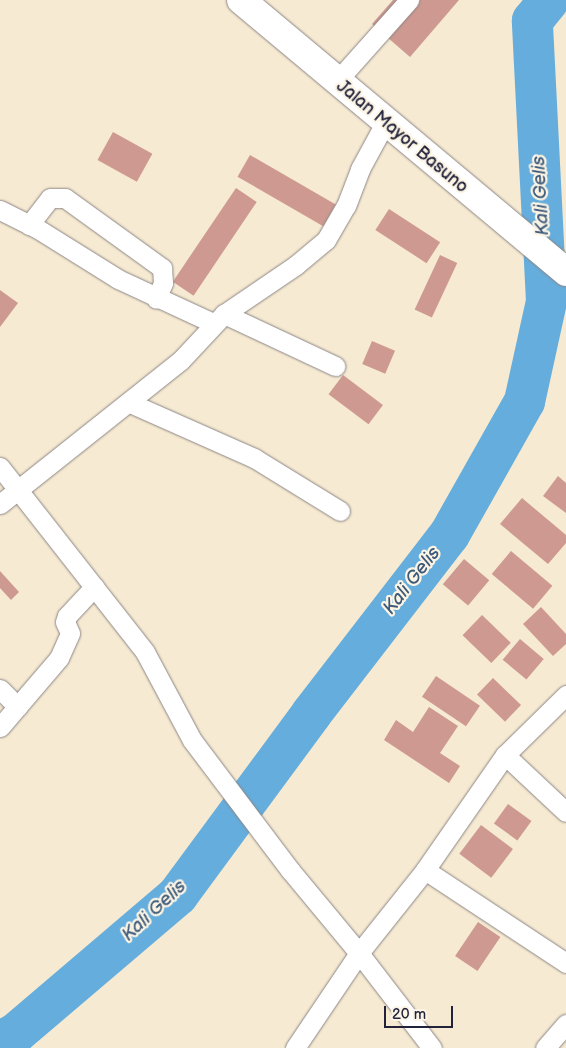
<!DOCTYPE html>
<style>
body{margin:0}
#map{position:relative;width:566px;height:1048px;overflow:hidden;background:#f6ead2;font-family:"Balsamiq Sans",sans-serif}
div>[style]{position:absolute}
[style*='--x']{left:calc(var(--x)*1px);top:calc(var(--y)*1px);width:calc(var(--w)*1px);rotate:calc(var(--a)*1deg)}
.river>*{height:41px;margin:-20.5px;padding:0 20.5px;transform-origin:20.5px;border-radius:20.5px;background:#65addc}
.building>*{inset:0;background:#ce9991;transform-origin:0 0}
.roads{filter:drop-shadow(0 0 1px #8c8686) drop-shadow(0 0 1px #8c8686)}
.street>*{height:19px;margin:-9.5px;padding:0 9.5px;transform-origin:9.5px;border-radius:9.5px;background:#fff}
.secondary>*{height:28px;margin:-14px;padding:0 14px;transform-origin:14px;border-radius:14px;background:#fff}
span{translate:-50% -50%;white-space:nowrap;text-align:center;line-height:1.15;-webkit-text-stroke:4.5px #fcf5e5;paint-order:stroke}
.street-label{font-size:18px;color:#22223b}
.water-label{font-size:19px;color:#3d5a7b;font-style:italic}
.scale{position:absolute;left:384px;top:1006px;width:69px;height:22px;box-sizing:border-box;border:2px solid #22223b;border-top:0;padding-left:6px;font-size:15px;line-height:18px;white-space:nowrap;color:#22223b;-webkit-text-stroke:4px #fcf5e5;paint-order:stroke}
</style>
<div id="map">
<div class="river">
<i style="--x:0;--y:1041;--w:17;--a:-28"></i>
<i style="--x:15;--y:1033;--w:213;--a:-40.4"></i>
<i style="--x:177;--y:895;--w:226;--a:-53.6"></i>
<i style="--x:311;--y:713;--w:226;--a:-52.4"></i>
<i style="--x:449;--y:534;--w:153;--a:-60.6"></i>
<i style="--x:524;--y:401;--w:102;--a:-77.6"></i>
<i style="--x:546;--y:301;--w:281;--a:-92.9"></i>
<i style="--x:532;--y:20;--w:26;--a:-51"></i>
</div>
<div class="building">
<i style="clip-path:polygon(393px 0,459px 0,410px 57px,372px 24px)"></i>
<i style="left:113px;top:132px;width:45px;height:32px;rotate:29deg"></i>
<i style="left:250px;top:155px;width:99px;height:25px;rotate:30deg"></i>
<i style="left:236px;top:188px;width:25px;height:113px;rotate:34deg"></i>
<i style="left:389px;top:209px;width:61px;height:25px;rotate:33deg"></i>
<i style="left:440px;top:255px;width:19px;height:60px;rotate:25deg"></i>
<i style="clip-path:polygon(0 290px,18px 303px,0 327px)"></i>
<i style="left:372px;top:341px;width:25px;height:25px;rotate:23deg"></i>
<i style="left:343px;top:375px;width:50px;height:24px;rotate:37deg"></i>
<i style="clip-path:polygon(558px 476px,566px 483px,566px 513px,543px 496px)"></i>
<i style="clip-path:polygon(522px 498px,566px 535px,566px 543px,548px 564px,500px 524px)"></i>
<i style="left:511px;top:551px;width:54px;height:30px;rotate:40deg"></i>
<i style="left:464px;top:559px;width:33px;height:33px;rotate:40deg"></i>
<i style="clip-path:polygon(0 571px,19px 592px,11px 600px,0 588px)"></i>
<i style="clip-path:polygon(541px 607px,566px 634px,566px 644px,553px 656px,523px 624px)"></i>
<i style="left:482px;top:615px;width:40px;height:28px;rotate:44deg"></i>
<i style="left:520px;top:639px;width:31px;height:27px;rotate:40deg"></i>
<i style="left:436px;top:676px;width:53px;height:25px;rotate:34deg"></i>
<i style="left:493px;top:678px;width:39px;height:23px;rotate:44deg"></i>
<i style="clip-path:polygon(429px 707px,458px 726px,440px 753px,460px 766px,449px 783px,384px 740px,396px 720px,413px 732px)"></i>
<i style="left:508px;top:804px;width:29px;height:24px;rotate:36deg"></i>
<i style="left:481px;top:825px;width:40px;height:36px;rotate:37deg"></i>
<i style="left:478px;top:922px;width:27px;height:41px;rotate:34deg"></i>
</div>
<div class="roads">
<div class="street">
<i style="--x:336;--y:82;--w:110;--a:-48.3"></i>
<i style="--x:0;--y:210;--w:42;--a:26.6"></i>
<i style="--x:38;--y:229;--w:94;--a:32"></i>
<i style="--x:118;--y:279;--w:105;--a:24.9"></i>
<i style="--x:29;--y:225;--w:34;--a:-52"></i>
<i style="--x:50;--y:198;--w:15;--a:0"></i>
<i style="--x:65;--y:198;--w:120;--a:35.8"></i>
<i style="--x:162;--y:268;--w:15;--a:86"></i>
<i style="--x:163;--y:283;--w:17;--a:114"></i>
<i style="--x:224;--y:314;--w:123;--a:25.1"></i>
<i style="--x:130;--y:403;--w:136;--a:23.9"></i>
<i style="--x:254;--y:458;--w:101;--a:31.6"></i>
<i style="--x:0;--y:467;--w:235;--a:51.9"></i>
<i style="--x:145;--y:652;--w:100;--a:61.9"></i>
<i style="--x:192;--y:740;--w:163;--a:53"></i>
<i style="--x:290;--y:870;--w:108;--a:50.3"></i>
<i style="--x:359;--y:953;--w:106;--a:-51.5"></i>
<i style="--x:425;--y:870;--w:140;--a:-55.2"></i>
<i style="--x:505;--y:755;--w:86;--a:-44.5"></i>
<i style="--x:0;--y:504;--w:231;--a:-38.5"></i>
<i style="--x:181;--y:360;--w:63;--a:-46.9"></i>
<i style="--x:224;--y:314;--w:87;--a:-34.2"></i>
<i style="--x:296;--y:265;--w:39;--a:-40"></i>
<i style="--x:326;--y:240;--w:39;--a:-60"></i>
<i style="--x:346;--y:206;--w:40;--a:-69"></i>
<i style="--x:360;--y:169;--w:52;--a:-61.5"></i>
<i style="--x:0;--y:689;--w:25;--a:45"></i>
<i style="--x:0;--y:727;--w:91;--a:-49.5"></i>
<i style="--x:59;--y:658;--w:27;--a:-66"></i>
<i style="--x:70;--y:633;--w:12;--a:-114"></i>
<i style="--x:65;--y:622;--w:6;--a:-72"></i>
<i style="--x:67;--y:616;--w:40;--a:-47"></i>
<i style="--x:505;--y:755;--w:83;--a:43.1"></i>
<i style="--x:425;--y:870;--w:169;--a:33.4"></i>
<i style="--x:295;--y:1048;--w:115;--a:-56"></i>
<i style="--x:359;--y:953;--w:120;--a:52.5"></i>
<i style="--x:545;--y:1048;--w:32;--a:-49"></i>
</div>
<div class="secondary">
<i style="--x:241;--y:0;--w:424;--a:39.9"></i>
</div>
</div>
<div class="street-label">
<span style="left:402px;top:137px;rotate:40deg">Jalan Mayor Basuno</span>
</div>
<div class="water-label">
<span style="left:541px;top:196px;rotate:-93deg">Kali Gelis</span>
<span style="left:412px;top:581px;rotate:-52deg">Kali Gelis</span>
<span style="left:154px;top:911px;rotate:-43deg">Kali Gelis</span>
</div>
<div class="scale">20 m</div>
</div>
